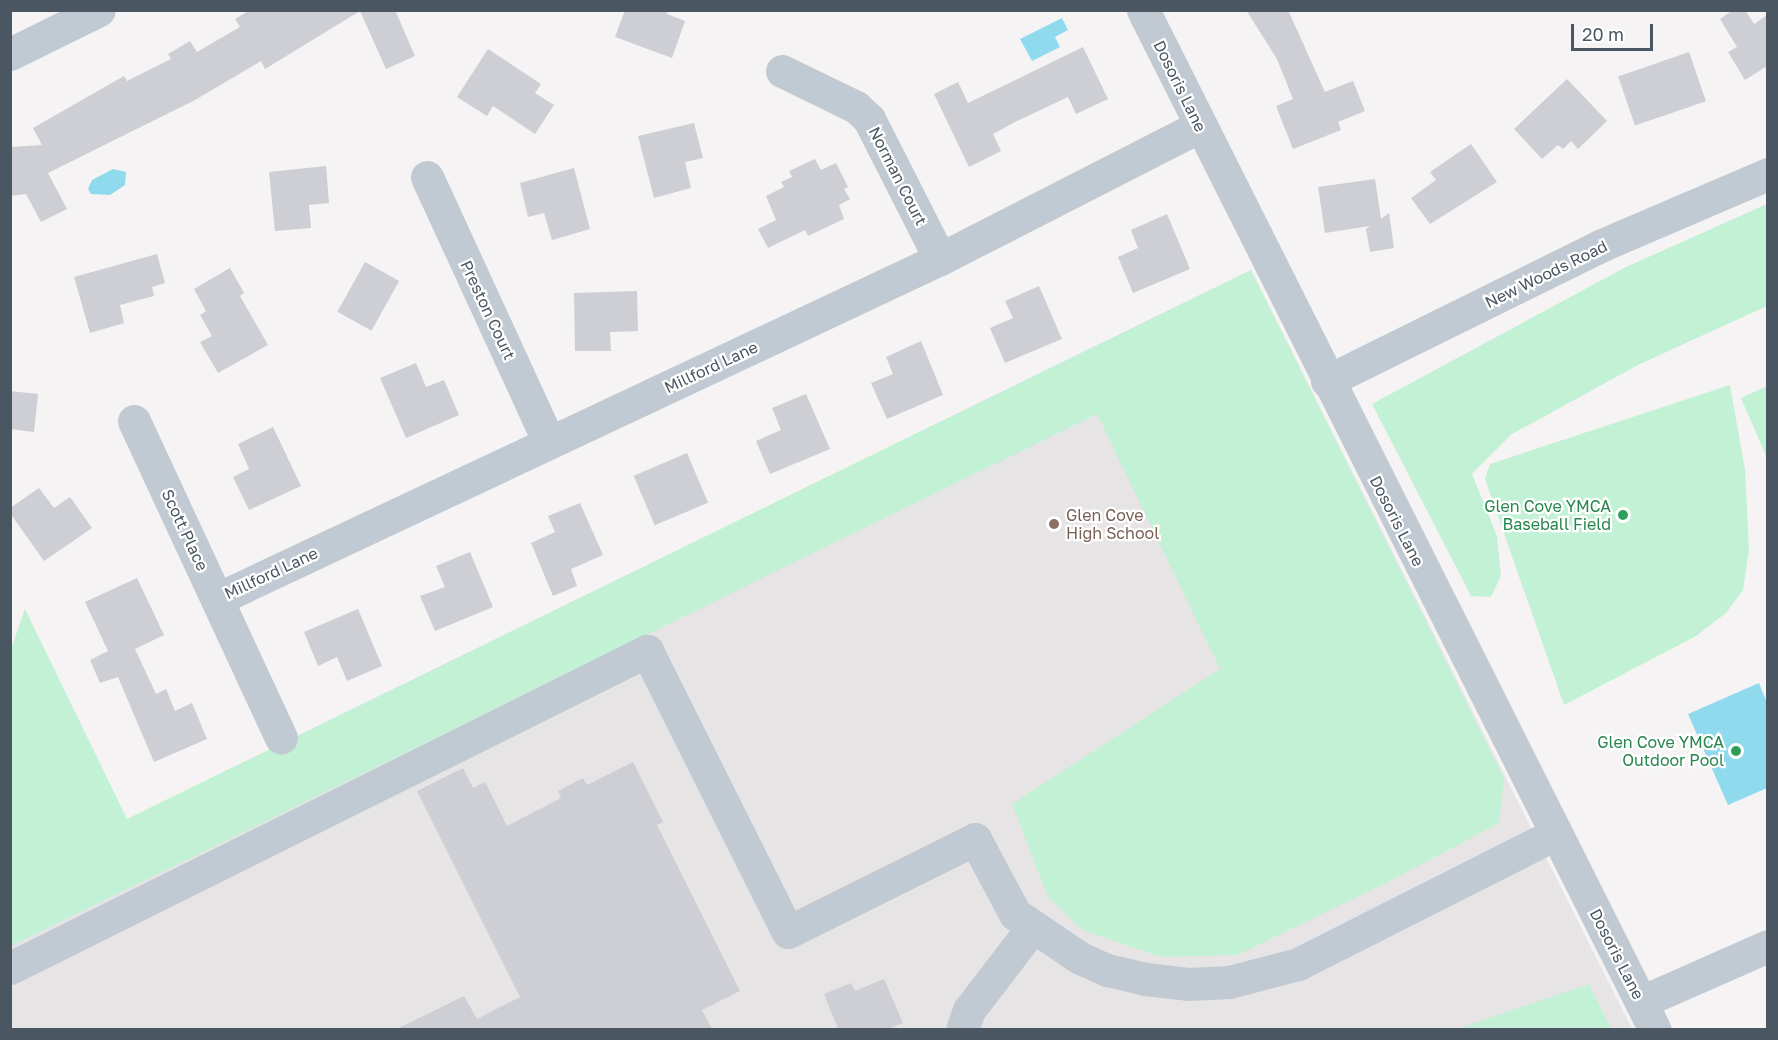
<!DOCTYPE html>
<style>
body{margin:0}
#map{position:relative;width:1778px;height:1040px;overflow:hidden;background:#f5f3f3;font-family:"Golos Text",sans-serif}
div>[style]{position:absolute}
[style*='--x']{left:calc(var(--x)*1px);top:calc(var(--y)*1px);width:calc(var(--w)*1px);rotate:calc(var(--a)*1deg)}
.education>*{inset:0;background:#e6e4e5}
.green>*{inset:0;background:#c3f1d5}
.water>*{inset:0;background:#90daee}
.building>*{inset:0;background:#cdcfd5;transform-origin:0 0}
.minor>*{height:33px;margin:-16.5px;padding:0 16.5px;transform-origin:16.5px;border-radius:16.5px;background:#c1cad2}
.dots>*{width:16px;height:16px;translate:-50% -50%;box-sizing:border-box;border:3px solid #fff;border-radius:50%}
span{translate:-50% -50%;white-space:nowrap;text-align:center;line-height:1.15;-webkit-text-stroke:4.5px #fff;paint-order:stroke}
.street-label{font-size:16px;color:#4a5661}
.leisure-label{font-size:16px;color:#27864d}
.right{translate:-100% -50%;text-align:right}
.education-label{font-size:16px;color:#785e54}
.left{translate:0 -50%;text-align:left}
.frame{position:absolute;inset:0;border:12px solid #4a5661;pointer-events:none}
.scale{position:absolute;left:1571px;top:24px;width:82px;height:27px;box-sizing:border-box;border:3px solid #4a5661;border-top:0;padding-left:8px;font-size:18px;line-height:21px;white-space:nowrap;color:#4a5661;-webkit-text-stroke:4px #fff;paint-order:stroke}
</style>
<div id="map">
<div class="education">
<i style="clip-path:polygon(1251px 270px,1632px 1029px,11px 1030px,11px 876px)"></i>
</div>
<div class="green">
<i style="clip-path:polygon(1767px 204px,1767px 306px,1640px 364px,1512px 434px,1472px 474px,1497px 536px,1501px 576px,1491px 597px,1471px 596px,1372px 404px,1626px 267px)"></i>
<i style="clip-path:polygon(1251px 270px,1504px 778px,1499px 823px,1384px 884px,1237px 955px,1161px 957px,1082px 930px,1048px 897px,1012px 804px,1220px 669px,1097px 414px,11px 946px,10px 652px,25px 609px,127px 819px)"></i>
<i style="clip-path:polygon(1730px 385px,1745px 470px,1749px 550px,1743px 590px,1726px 613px,1696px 636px,1564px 705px,1485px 479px,1490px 464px)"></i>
<i style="clip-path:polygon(1767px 386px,1767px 458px,1741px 398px)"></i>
<i style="clip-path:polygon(1589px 984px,1611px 1029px,1459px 1029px,1466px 1026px)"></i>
</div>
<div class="water">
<i style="clip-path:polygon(1062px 18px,1068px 30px,1055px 37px,1060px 47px,1032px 61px,1020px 39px)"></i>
<i style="clip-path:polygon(113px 169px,126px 172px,125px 185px,110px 195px,91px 194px,88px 189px,92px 180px)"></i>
<i style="clip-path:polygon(1759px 683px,1767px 703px,1767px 788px,1728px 805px,1688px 714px)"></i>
</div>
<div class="building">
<i style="clip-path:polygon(250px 10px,395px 10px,415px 56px,386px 69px,360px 11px,265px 69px,261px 61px,195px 100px,48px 173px,67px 209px,41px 222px,26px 194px,10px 196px,10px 147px,42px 145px,33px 128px,124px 76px,127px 81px,171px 59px,168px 54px,190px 41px,197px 52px,240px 27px,235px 19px)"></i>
<i style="clip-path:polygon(625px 10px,668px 10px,667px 14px,685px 21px,672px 58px,615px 37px)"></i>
<i style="clip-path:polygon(1246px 10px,1288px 10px,1325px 92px,1353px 81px,1365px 111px,1338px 122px,1341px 130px,1293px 149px,1276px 106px,1293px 99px,1277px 59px)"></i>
<i style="clip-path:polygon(1733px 10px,1745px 10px,1754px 24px,1767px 15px,1767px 66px,1745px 80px,1728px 52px,1737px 47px,1720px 19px)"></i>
<i style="clip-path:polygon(1083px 47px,1108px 99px,1076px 114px,1068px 97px,1017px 121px,993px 134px,1001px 151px,969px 167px,934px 94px,958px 82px,968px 103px)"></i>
<i style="clip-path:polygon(488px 49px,541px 84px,535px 93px,554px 105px,535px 134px,493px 106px,487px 116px,457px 97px)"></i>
<i style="left:1689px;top:52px;width:52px;height:75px;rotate:71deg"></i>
<i style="clip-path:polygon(1567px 79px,1607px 121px,1578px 149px,1571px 141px,1563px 149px,1558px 145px,1542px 159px,1514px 129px)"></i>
<i style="clip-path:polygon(694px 123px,703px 158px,685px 162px,691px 188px,654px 198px,638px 136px)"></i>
<i style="clip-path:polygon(1471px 144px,1497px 182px,1430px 224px,1411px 198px,1436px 180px,1430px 172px)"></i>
<i style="clip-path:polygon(815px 159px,821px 170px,836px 163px,848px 187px,844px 189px,850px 199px,839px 205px,844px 219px,808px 236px,805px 230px,768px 248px,758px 229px,776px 220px,766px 196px,784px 187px,781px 182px,792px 177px,789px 171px)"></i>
<i style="clip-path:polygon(326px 166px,329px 203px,309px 205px,311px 228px,275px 231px,269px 172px)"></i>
<i style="clip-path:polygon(574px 168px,590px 229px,552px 240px,544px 213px,528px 217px,520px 183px)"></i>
<i style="clip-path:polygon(1375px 179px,1381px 219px,1389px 213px,1394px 248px,1370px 252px,1366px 229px,1370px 226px,1325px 233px,1318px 187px)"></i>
<i style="clip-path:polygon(1167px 214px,1190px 269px,1133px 293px,1118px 257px,1138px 248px,1131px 230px)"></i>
<i style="clip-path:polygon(157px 254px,165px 283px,152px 287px,154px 296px,120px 305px,124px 323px,90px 333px,74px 277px)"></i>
<i style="left:365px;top:262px;width:39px;height:57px;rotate:29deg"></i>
<i style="clip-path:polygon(230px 268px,244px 293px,240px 296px,268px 345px,218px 373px,200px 342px,212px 336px,200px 315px,206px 311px,194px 289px)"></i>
<i style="clip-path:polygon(1039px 286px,1062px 339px,1005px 363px,990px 328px,1013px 318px,1005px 301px)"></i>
<i style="clip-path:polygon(637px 291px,638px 331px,610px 332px,611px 351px,575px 351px,574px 293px)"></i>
<i style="clip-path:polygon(921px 341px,943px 395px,887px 419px,871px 383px,893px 374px,886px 357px)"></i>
<i style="clip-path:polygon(416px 363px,426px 387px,444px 380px,459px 415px,406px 438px,380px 378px)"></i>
<i style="clip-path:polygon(10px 391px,38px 394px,34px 432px,10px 429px)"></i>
<i style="clip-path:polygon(806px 394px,830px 449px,770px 474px,756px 441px,781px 430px,772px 408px)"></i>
<i style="clip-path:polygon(273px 427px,301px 486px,249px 510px,233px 477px,249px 469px,238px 444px)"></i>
<i style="left:687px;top:453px;width:54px;height:58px;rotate:67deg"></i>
<i style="clip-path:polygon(39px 488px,54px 508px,70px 497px,92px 528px,44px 561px,10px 513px,10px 508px)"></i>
<i style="clip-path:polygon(580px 503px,603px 555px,571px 569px,577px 586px,553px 596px,531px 543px,555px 532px,548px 516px)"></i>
<i style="clip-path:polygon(470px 552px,493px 607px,435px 631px,420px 596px,445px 587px,436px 566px)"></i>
<i style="clip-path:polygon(137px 578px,164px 635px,135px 649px,156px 694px,166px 689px,175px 711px,192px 703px,207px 739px,154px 762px,118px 677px,100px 683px,90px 660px,108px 651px,85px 602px)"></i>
<i style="clip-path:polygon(358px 609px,382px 666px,347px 681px,337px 657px,318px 666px,304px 632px)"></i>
<i style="clip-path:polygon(633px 762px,663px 822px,657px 825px,740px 991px,702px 1010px,712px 1029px,397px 1029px,464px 996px,477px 1019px,520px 997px,417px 791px,463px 768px,473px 788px,485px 782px,507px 826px,561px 798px,558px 791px,583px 778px,587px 785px)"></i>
<i style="clip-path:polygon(884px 979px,903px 1023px,888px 1029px,838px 1029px,824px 994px,851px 983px,855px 991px)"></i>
</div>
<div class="minor">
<i style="--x:1143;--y:10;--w:1141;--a:63.35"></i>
<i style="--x:10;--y:54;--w:99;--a:-26.3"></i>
<i style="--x:782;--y:71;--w:82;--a:25.9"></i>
<i style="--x:856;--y:107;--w:18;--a:43"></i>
<i style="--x:869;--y:119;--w:157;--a:63.1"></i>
<i style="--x:427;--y:177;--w:292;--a:65.3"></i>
<i style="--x:1327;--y:381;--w:305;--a:-26.3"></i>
<i style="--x:1600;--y:246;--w:183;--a:-23.2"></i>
<i style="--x:134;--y:421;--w:349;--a:65.1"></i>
<i style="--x:217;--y:599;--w:799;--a:-25.19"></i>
<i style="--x:940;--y:259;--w:292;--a:-27.1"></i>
<i style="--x:10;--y:968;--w:712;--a:-26.46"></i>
<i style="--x:647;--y:651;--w:314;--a:63.4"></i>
<i style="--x:788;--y:932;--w:209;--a:-26.4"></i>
<i style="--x:975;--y:839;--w:85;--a:61.9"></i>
<i style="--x:1015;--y:914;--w:78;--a:34.1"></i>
<i style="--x:1080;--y:958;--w:30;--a:24"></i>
<i style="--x:1107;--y:970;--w:39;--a:13"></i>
<i style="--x:1145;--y:979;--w:43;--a:6.6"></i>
<i style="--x:1188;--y:984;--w:41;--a:-2.8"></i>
<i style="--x:1229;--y:982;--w:71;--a:-14.6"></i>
<i style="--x:1298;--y:964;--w:288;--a:-26.8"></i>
<i style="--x:1641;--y:1002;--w:139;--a:-23.8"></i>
<i style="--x:962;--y:1030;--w:21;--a:-71"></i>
<i style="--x:969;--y:1010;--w:103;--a:-52.5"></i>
</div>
<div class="dots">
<i style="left:1623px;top:515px;background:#2e9e5b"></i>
<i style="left:1054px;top:524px;background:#8d6e63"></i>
<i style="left:1736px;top:751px;background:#2e9e5b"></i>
</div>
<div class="street-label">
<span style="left:1180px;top:86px;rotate:64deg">Dosoris Lane</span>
<span style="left:898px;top:176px;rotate:63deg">Norman Court</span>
<span style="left:1546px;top:274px;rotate:-26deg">New Woods Road</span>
<span style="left:488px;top:310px;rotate:65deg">Preston Court</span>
<span style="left:711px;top:367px;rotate:-25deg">Millford Lane</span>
<span style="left:1397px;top:521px;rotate:63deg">Dosoris Lane</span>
<span style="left:185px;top:530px;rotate:65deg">Scott Place</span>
<span style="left:271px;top:573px;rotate:-25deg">Millford Lane</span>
<span style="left:1617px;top:954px;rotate:63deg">Dosoris Lane</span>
</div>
<div class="leisure-label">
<span class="right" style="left:1611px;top:515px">Glen Cove YMCA<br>Baseball Field</span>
<span class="right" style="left:1724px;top:751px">Glen Cove YMCA<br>Outdoor Pool</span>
</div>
<div class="education-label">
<span class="left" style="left:1066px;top:524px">Glen Cove<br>High School</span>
</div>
<div class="frame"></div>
<div class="scale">20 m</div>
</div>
